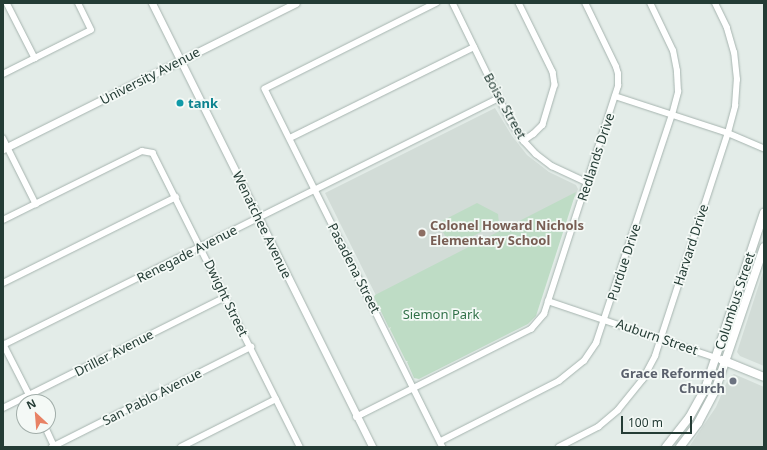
<!DOCTYPE html>
<style>
body{margin:0}
#map{position:relative;width:767px;height:450px;overflow:hidden;background:#e3ece8;font-family:"Noto Sans",sans-serif}
div>[style]{position:absolute}
[style*='--x']{left:calc(var(--x)*1px);top:calc(var(--y)*1px);width:calc(var(--w)*1px);rotate:calc(var(--a)*1deg)}
.built>*{inset:0;background:#d2dcd7}
.green>*{inset:0;background:#bedcc5}
.roads{filter:drop-shadow(0 0 1px #a6b4af) drop-shadow(0 0 1px #a6b4af)}
.minor>*{height:5.5px;margin:-2.75px;padding:0 2.75px;transform-origin:2.75px;border-radius:2.75px;background:#fff}
.tertiary>*{height:7px;margin:-3.5px;padding:0 3.5px;transform-origin:3.5px;border-radius:3.5px;background:#fff}
.secondary>*{height:8px;margin:-4px;padding:0 4px;transform-origin:4px;border-radius:4px;background:#fff}
.dots>*{width:11px;height:11px;translate:-50% -50%;box-sizing:border-box;border:2px solid #f4f9f6;border-radius:50%}
span{translate:-50% -50%;white-space:nowrap;text-align:center;line-height:1.15;-webkit-text-stroke:3.5px #f4f9f6;paint-order:stroke}
.street-label{font-size:13px;color:#243c35}
.culture-label{font-size:13px;color:#0d838f;font-weight:700}
.left{translate:0 -50%;text-align:left}
.education-label{font-size:13px;color:#785e54;font-weight:700}
.park-label{font-size:13px;color:#317148}
.worship-label{font-size:13px;color:#5b616d;font-weight:700}
.right{translate:-100% -50%;text-align:right}
.frame{position:absolute;inset:0;border:4px solid #243c35;pointer-events:none}
.north{position:absolute;left:16px;top:394px;width:40px;height:40px;box-sizing:border-box;background:#f4f9f6;border:1px solid #a1ada9;border-radius:50%;rotate:334deg;font-size:11px;font-weight:700;line-height:16px;text-align:center;color:#243c35}
.north::after{content:'';display:block;margin:auto;width:14px;height:18px;background:#e88265;clip-path:polygon(50% 0,100% 100%,50% 72%,0 100%)}
.scale{position:absolute;left:621px;top:416px;width:71px;height:18px;box-sizing:border-box;border:2px solid #243c35;border-top:0;padding-left:5px;font-size:12px;line-height:14px;white-space:nowrap;color:#243c35;-webkit-text-stroke:3px #f4f9f6;paint-order:stroke}
</style>
<div id="map">
<div class="built">
<i style="clip-path:polygon(495px 108px,512px 136px,527px 155px,549px 172px,576px 185px,578px 189px,576px 195px,416px 376px,325px 193px)"></i>
<i style="clip-path:polygon(764px 269px,764px 366px,740px 356px,737px 352px)"></i>
<i style="clip-path:polygon(734px 374px,764px 387px,764px 447px,689px 447px,716px 407px,729px 377px)"></i>
</div>
<div class="green">
<i style="clip-path:polygon(576px 192px,536px 316px,528px 324px,419px 379px,414px 378px,407px 362px,408px 361px,406px 361px,390px 329px,391px 327px,389px 328px,374px 297px,375px 295px)"></i>
<i style="clip-path:polygon(477px 203px,498px 214px,499px 223px,451px 247px,441px 228px,442px 221px)"></i>
</div>
<div class="roads">
<div class="minor">
<i style="--x:7;--y:3;--w:62;--a:63"></i>
<i style="--x:437;--y:3;--w:192;--a:153.4"></i>
<i style="--x:265;--y:89;--w:400;--a:63.6"></i>
<i style="--x:453;--y:3;--w:132;--a:64"></i>
<i style="--x:511;--y:122;--w:23;--a:56"></i>
<i style="--x:524;--y:141;--w:18;--a:47"></i>
<i style="--x:536;--y:154;--w:20;--a:37"></i>
<i style="--x:552;--y:166;--w:38;--a:25"></i>
<i style="--x:519;--y:3;--w:77;--a:63.8"></i>
<i style="--x:553;--y:72;--w:13;--a:81"></i>
<i style="--x:555;--y:85;--w:42;--a:106.7"></i>
<i style="--x:543;--y:125;--w:13;--a:135"></i>
<i style="--x:534;--y:134;--w:12;--a:145"></i>
<i style="--x:3;--y:74;--w:98;--a:-26.6"></i>
<i style="--x:91;--y:30;--w:30;--a:-116"></i>
<i style="--x:615;--y:96;--w:119;--a:18.1"></i>
<i style="--x:728;--y:133;--w:39;--a:23"></i>
<i style="--x:3;--y:138;--w:74;--a:63.4"></i>
<i style="--x:290;--y:138;--w:205;--a:-26.3"></i>
<i style="--x:3;--y:220;--w:155;--a:-26.4"></i>
<i style="--x:142;--y:151;--w:11;--a:10"></i>
<i style="--x:153;--y:153;--w:329;--a:63.4"></i>
<i style="--x:3;--y:283;--w:193;--a:-26.4"></i>
<i style="--x:548;--y:301;--w:177;--a:18.7"></i>
<i style="--x:3;--y:343;--w:66;--a:63"></i>
<i style="--x:3;--y:345;--w:554;--a:-26.47"></i>
<i style="--x:3;--y:408;--w:249;--a:-26.5"></i>
<i style="--x:356;--y:417;--w:196;--a:-26.7"></i>
<i style="--x:531;--y:329;--w:20;--a:-49"></i>
<i style="--x:544;--y:314;--w:240;--a:-72"></i>
<i style="--x:618;--y:86;--w:12;--a:-90"></i>
<i style="--x:618;--y:74;--w:7;--a:-106"></i>
<i style="--x:616;--y:67;--w:71;--a:-115.8"></i>
<i style="--x:45;--y:426;--w:23;--a:65"></i>
<i style="--x:441;--y:441;--w:132;--a:-27"></i>
<i style="--x:559;--y:381;--w:32;--a:-39"></i>
<i style="--x:584;--y:361;--w:22;--a:-56"></i>
<i style="--x:596;--y:343;--w:240;--a:-71.6"></i>
<i style="--x:672;--y:115;--w:24;--a:-75"></i>
<i style="--x:678;--y:92;--w:21;--a:-93"></i>
<i style="--x:677;--y:71;--w:20;--a:-101"></i>
<i style="--x:673;--y:51;--w:53;--a:-115.6"></i>
<i style="--x:52;--y:447;--w:223;--a:-26.7"></i>
<i style="--x:181;--y:447;--w:106;--a:-26.8"></i>
<i style="--x:559;--y:447;--w:44;--a:-27.1"></i>
<i style="--x:598;--y:427;--w:26;--a:-40"></i>
<i style="--x:618;--y:410;--w:40;--a:-51"></i>
<i style="--x:643;--y:379;--w:26;--a:-62"></i>
<i style="--x:655;--y:356;--w:235;--a:-71.9"></i>
<i style="--x:728;--y:133;--w:28;--a:-75"></i>
<i style="--x:735;--y:106;--w:26;--a:-86"></i>
<i style="--x:737;--y:80;--w:27;--a:-96"></i>
<i style="--x:734;--y:53;--w:26;--a:-106"></i>
<i style="--x:727;--y:28;--w:28;--a:-116"></i>
</div>
<div class="tertiary">
<i style="--x:152;--y:3;--w:496;--a:63.6"></i>
<i style="--x:3;--y:149;--w:327;--a:-26.5"></i>
</div>
<div class="secondary">
<i style="--x:722;--y:360;--w:45;--a:22"></i>
<i style="--x:666;--y:447;--w:37;--a:-52"></i>
<i style="--x:689;--y:418;--w:33;--a:-61"></i>
<i style="--x:705;--y:389;--w:186;--a:-71.5"></i>
<i style="--x:680;--y:447;--w:30;--a:-53"></i>
<i style="--x:698;--y:423;--w:36;--a:-62"></i>
<i style="--x:715;--y:391;--w:152;--a:-71.2"></i>
</div>
</div>
<div class="dots">
<i style="left:180px;top:103px;background:#0f9aa8"></i>
<i style="left:422px;top:233px;background:#8d6e63"></i>
<i style="left:733px;top:381px;background:#6b7280"></i>
</div>
<div class="street-label">
<span style="left:150px;top:76px;rotate:-27deg">University Avenue</span>
<span style="left:505px;top:106px;rotate:61deg">Boise Street</span>
<span style="left:596px;top:157px;rotate:-72deg">Redlands Drive</span>
<span style="left:262px;top:225px;rotate:64deg">Wenatchee Avenue</span>
<span style="left:691px;top:245px;rotate:-72deg">Harvard Drive</span>
<span style="left:187px;top:254px;rotate:-27deg">Renegade Avenue</span>
<span style="left:624px;top:262px;rotate:-72deg">Purdue Drive</span>
<span style="left:354px;top:268px;rotate:63deg">Pasadena Street</span>
<span style="left:226px;top:298px;rotate:64deg">Dwight Street</span>
<span style="left:735px;top:301px;rotate:-72deg">Columbus Street</span>
<span style="left:657px;top:337px;rotate:19deg">Auburn Street</span>
<span style="left:114px;top:353px;rotate:-27deg">Driller Avenue</span>
<span style="left:152px;top:397px;rotate:-27deg">San Pablo Avenue</span>
</div>
<div class="culture-label">
<span class="left" style="left:188px;top:103px">tank</span>
</div>
<div class="education-label">
<span class="left" style="left:430px;top:233px">Colonel Howard Nichols<br>Elementary School</span>
</div>
<div class="park-label">
<span style="left:441px;top:314px">Siemon Park</span>
</div>
<div class="worship-label">
<span class="right" style="left:725px;top:381px">Grace Reformed<br>Church</span>
</div>
<div class="frame"></div>
<div class="north">N</div>
<div class="scale">100 m</div>
</div>
